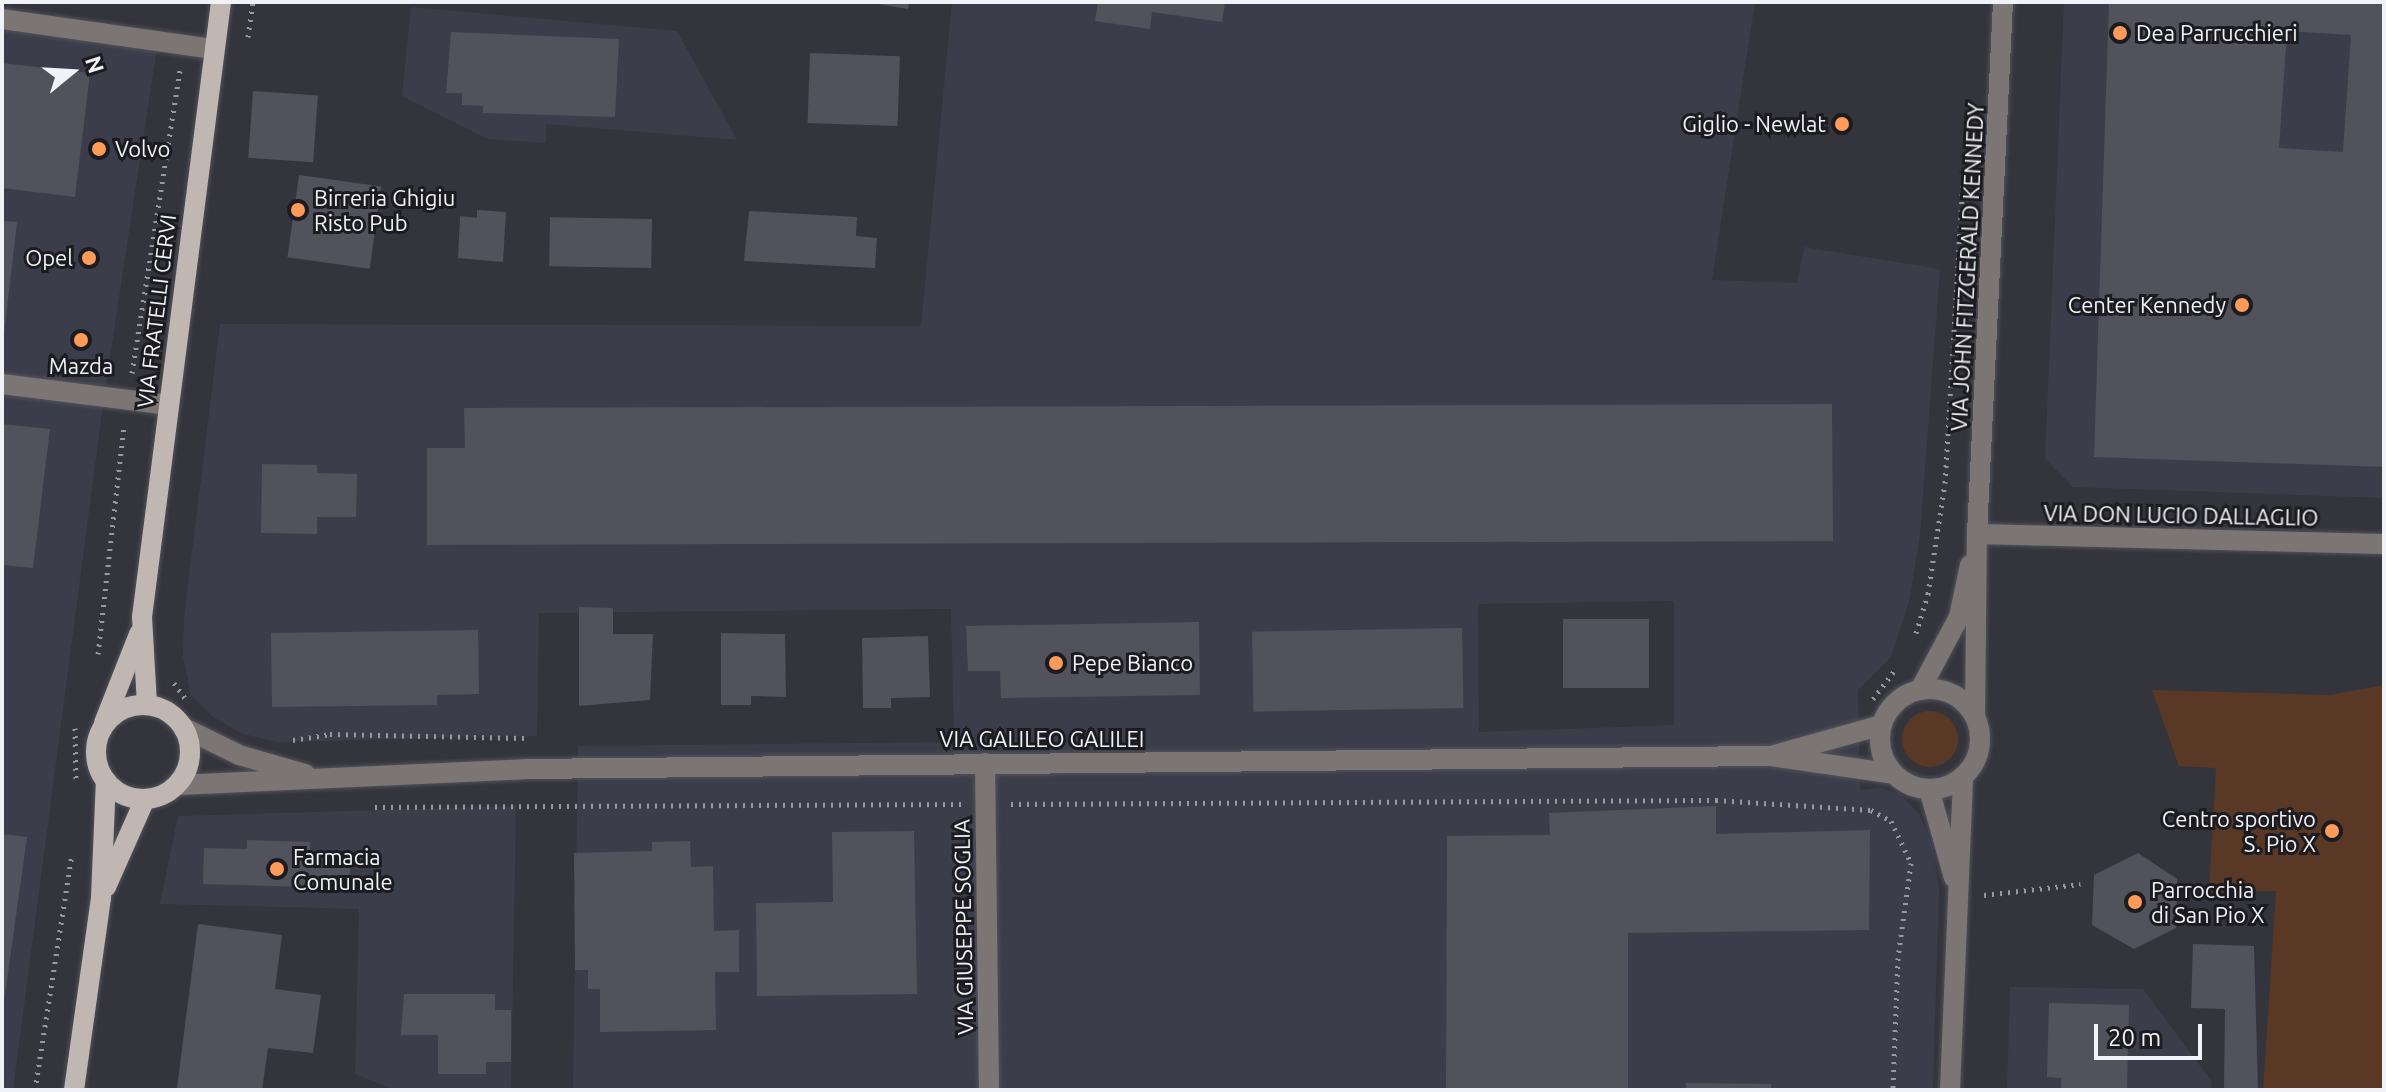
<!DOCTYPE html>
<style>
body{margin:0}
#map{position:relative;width:2386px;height:1092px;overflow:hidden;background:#33343c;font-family:Ubuntu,sans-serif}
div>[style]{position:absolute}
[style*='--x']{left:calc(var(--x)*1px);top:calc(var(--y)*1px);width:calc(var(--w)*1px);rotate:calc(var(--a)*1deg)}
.built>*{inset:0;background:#3c3d4b}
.green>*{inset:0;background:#593925}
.round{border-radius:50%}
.building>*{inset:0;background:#52525c;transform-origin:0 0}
.path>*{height:5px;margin-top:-2.5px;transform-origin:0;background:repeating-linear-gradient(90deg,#999aa1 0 2px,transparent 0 8px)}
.roads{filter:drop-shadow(0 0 2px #51525a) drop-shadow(0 0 2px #51525a)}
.minor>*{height:20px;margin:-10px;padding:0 10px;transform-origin:10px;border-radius:10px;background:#7b7674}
.minor>.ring{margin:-10px;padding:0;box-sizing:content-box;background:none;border:20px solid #7b7674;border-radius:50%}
.major>*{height:20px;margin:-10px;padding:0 10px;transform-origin:10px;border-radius:10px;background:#c0b7b2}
.major>.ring{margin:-10px;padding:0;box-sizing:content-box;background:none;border:20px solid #c0b7b2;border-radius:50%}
.dots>*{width:22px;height:22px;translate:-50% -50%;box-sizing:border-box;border:4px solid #1c1c20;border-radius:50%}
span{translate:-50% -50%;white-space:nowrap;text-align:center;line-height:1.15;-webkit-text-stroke:6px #1c1c20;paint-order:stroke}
.poi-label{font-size:22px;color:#f1f2f7}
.left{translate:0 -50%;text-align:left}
.right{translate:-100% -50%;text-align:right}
.street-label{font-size:22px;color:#f1f2f7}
.frame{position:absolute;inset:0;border:4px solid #f1f2f7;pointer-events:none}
.north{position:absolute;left:32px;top:32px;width:80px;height:80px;-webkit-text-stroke:6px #1c1c20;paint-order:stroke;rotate:72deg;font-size:22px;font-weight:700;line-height:32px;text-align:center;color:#f1f2f7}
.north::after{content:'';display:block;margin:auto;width:28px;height:36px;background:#f1f2f7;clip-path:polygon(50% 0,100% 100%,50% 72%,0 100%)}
.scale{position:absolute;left:2094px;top:1024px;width:108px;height:36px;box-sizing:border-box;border:4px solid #f1f2f7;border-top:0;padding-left:10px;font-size:24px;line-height:28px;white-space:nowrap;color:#f1f2f7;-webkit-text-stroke:6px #1c1c20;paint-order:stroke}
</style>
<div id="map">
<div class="built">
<i style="clip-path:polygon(evenodd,952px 2px,1755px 2px,1712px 280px,1797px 283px,1804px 247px,1940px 269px,1920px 535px,1909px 602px,1891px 657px,1858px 690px,1860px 790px,1880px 788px,1900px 794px,1919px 814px,1933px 848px,1939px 889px,1933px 1090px,573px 1090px,578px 746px,954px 742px,951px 609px,539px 613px,537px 736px,277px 742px,243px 734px,213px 717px,191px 695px,183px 657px,184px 617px,220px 324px,921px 326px,952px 2px,1674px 601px,1674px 725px,1479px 732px,1478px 604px,1674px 601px)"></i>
<i style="clip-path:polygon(2064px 2px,2384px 2px,2384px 498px,2073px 487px,2045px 459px)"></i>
<i style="clip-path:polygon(411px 7px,677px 31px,737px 140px,546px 124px,546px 143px,488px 139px,402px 96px)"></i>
<i style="clip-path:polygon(2px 19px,158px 41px,104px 397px,13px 1090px,2px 1090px)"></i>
<i style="clip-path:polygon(516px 806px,511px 1090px,396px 1090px,355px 1074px,359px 909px,160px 904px,178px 816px)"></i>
<i style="clip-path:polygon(2010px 987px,2143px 989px,2212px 1082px,2212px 1090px,2007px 1090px)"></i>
</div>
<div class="green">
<i style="clip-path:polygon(2384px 685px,2384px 1090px,2263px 1090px,2276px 891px,2209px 892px,2216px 768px,2179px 766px,2152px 690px,2330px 695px)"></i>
<i class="round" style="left:1902px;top:711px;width:56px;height:56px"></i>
</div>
<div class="building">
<i style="clip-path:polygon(866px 2px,909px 2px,908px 9px)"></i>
<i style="clip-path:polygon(1098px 2px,1225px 2px,1222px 22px,1152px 12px,1150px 29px,1095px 21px)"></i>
<i style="clip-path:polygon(evenodd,2109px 2px,2384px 2px,2384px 467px,2094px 457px,2109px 2px,2287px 31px,2351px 35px,2343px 152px,2279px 148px,2287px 31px)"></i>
<i style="clip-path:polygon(451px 32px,619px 39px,615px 117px,483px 113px,483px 106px,462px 105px,462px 93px,446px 93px)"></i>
<i style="left:810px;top:53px;width:90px;height:70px;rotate:2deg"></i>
<i style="clip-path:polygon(2px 63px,90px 73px,75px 197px,2px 188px)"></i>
<i style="left:253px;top:91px;width:65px;height:67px;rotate:4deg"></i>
<i style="left:299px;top:175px;width:83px;height:83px;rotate:8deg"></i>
<i style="clip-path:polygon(477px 210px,506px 212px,503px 262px,458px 258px,460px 216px,477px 218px)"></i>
<i style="clip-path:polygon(749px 211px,857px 217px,856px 236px,877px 238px,875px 268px,744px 261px)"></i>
<i style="left:652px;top:219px;width:49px;height:102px;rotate:91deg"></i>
<i style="clip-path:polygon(2px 221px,17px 222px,4px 334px,2px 333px)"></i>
<i style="clip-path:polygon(1832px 404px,1833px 541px,427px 545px,427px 448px,465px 448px,464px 408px)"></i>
<i style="clip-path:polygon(2px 424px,50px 429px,33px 568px,2px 565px)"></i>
<i style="clip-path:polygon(262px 464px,317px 465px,317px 473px,357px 474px,356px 517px,317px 517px,317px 534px,261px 533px)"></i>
<i style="clip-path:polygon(579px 607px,613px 608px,613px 634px,653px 634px,650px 700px,579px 706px)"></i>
<i style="left:1649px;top:619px;width:69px;height:86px;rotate:90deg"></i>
<i style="clip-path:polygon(1199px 622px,1200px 695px,1001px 698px,1000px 671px,968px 671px,966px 626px)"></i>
<i style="left:1462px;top:628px;width:80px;height:210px;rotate:89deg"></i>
<i style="clip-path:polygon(478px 630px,479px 694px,437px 695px,437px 705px,272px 707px,271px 633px)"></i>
<i style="clip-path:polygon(721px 633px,785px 634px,786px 697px,751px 696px,751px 705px,721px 705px)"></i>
<i style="clip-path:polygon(928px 636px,930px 697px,891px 698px,891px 708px,863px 708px,862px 638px)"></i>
<i style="clip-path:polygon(1716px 806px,1716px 834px,1870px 830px,1869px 930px,1628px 933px,1628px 1090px,1446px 1090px,1447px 836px,1550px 835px,1549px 813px)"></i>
<i style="clip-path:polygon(914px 831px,917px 994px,757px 996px,756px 903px,833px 902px,832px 832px)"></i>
<i style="clip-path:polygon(2px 834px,27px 837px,4px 1002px,2px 1002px)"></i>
<i style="clip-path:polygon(247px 840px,310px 842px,310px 853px,350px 854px,350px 888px,203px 884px,204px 848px,247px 849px)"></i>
<i style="clip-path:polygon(690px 841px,691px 867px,713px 866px,714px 931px,739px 930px,739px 972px,715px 972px,716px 1030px,600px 1032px,600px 989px,588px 989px,588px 970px,575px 970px,574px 853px,652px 851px,652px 842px)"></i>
<i style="clip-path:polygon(2138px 853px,2177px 879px,2176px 928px,2134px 949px,2092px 925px,2094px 875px)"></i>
<i style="clip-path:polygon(198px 924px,282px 935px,275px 989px,321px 995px,313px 1053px,268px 1048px,262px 1090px,177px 1088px)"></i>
<i style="clip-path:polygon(2193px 944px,2254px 946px,2258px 1090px,2224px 1090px,2225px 1009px,2191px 1008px)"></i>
<i style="clip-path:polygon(404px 994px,495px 994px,495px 1010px,511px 1010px,511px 1062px,486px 1062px,486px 1074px,438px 1074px,438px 1035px,401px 1035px)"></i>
<i style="clip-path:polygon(2049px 1003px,2129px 1005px,2127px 1090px,2061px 1090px,2061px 1078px,2047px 1077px)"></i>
<i style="clip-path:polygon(1686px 1083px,1771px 1084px,1771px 1090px,1686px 1090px)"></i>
</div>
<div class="path">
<i style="--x:248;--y:37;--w:35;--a:-82"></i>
<i style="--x:132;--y:373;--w:307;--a:-81"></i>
<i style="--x:1916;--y:633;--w:41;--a:-72.9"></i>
<i style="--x:1928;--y:594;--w:112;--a:-81.3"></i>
<i style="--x:1945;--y:483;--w:301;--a:-86.6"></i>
<i style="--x:98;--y:654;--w:229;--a:-83.5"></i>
<i style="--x:174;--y:683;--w:22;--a:54"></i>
<i style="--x:1873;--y:699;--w:38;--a:-53"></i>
<i style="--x:75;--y:728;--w:54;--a:88.9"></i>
<i style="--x:293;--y:740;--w:37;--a:-9"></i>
<i style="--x:330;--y:734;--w:196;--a:1.2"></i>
<i style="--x:1011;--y:804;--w:705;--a:-0.33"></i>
<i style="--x:1716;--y:800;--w:155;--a:3.7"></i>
<i style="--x:1871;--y:810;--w:23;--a:29"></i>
<i style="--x:1891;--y:821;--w:47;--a:64.5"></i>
<i style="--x:1911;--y:863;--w:96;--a:97.8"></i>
<i style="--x:1898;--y:958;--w:132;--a:92.2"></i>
<i style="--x:375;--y:807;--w:586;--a:-0.29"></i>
<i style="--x:1984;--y:895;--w:97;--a:-6.5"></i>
<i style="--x:35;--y:1090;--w:238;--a:-81.1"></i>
</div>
<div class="roads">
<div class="minor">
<i style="--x:2;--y:19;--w:213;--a:8.1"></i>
<i style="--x:2;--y:384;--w:167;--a:7.2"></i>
<i style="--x:1977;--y:534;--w:407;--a:1.4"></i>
<i class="ring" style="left:1880px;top:689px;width:80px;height:80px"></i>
<i style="--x:1920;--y:690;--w:83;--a:-61.9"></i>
<i style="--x:1959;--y:617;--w:53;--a:-78.1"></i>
<i style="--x:1975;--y:716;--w:182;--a:-89.4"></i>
<i style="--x:1977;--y:534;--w:533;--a:-87.2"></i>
<i style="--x:1882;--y:725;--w:115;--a:164.4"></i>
<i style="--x:1771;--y:756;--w:124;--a:8.3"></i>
<i style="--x:184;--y:728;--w:61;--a:26.1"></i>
<i style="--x:239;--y:755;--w:69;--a:16.1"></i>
<i style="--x:985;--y:763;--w:327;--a:89.3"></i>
<i style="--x:178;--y:785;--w:347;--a:-2.6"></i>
<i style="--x:525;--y:769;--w:1246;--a:-0.6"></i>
<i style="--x:1929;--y:789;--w:92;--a:74.3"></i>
<i style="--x:1950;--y:1090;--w:314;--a:-87.6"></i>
</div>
<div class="major">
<i style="--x:147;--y:704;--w:87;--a:-93.3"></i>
<i style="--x:142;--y:617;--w:620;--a:-82.68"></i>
<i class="ring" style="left:96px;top:705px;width:74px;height:74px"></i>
<i style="--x:104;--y:723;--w:96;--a:-68.5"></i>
<i style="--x:106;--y:887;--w:96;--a:-66.1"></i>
<i style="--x:74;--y:1090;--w:194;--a:-82"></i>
<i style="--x:101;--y:898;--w:117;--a:-87.6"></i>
</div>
</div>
<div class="dots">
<i style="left:2120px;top:33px;background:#ff9b59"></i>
<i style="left:1842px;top:124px;background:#ff9b59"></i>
<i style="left:99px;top:149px;background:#ff9b59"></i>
<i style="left:298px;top:210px;background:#ff9b59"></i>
<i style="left:89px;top:258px;background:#ff9b59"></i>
<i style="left:2242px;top:305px;background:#ff9b59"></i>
<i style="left:81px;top:340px;background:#ff9b59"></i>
<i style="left:1056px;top:663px;background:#ff9b59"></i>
<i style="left:2332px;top:831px;background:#ff9b59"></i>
<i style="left:277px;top:869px;background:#ff9b59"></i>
<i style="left:2135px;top:902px;background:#ff9b59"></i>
</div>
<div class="poi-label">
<span class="left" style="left:2136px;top:33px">Dea Parrucchieri</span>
<span class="right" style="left:1826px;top:124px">Giglio - Newlat</span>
<span class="left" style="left:115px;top:149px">Volvo</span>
<span class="left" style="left:314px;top:210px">Birreria Ghigiu<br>Risto Pub</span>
<span class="right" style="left:73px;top:258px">Opel</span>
<span class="right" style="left:2226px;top:305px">Center Kennedy</span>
<span style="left:81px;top:366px">Mazda</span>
<span class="left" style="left:1072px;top:663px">Pepe Bianco</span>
<span class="right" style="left:2316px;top:831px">Centro sportivo<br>S. Pio X</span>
<span class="left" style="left:293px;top:869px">Farmacia<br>Comunale</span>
<span class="left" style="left:2151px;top:902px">Parrocchia<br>di San Pio X</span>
</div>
<div class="street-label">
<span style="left:1967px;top:267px;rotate:-87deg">VIA JOHN FITZGERALD KENNEDY</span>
<span style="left:156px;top:311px;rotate:-83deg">VIA FRATELLI CERVI</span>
<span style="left:2181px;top:515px;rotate:1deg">VIA DON LUCIO DALLAGLIO</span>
<span style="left:1042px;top:739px">VIA GALILEO GALILEI</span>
<span style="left:963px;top:927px;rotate:-91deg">VIA GIUSEPPE SOGLIA</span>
</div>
<div class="frame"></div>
<div class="north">N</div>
<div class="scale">20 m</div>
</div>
